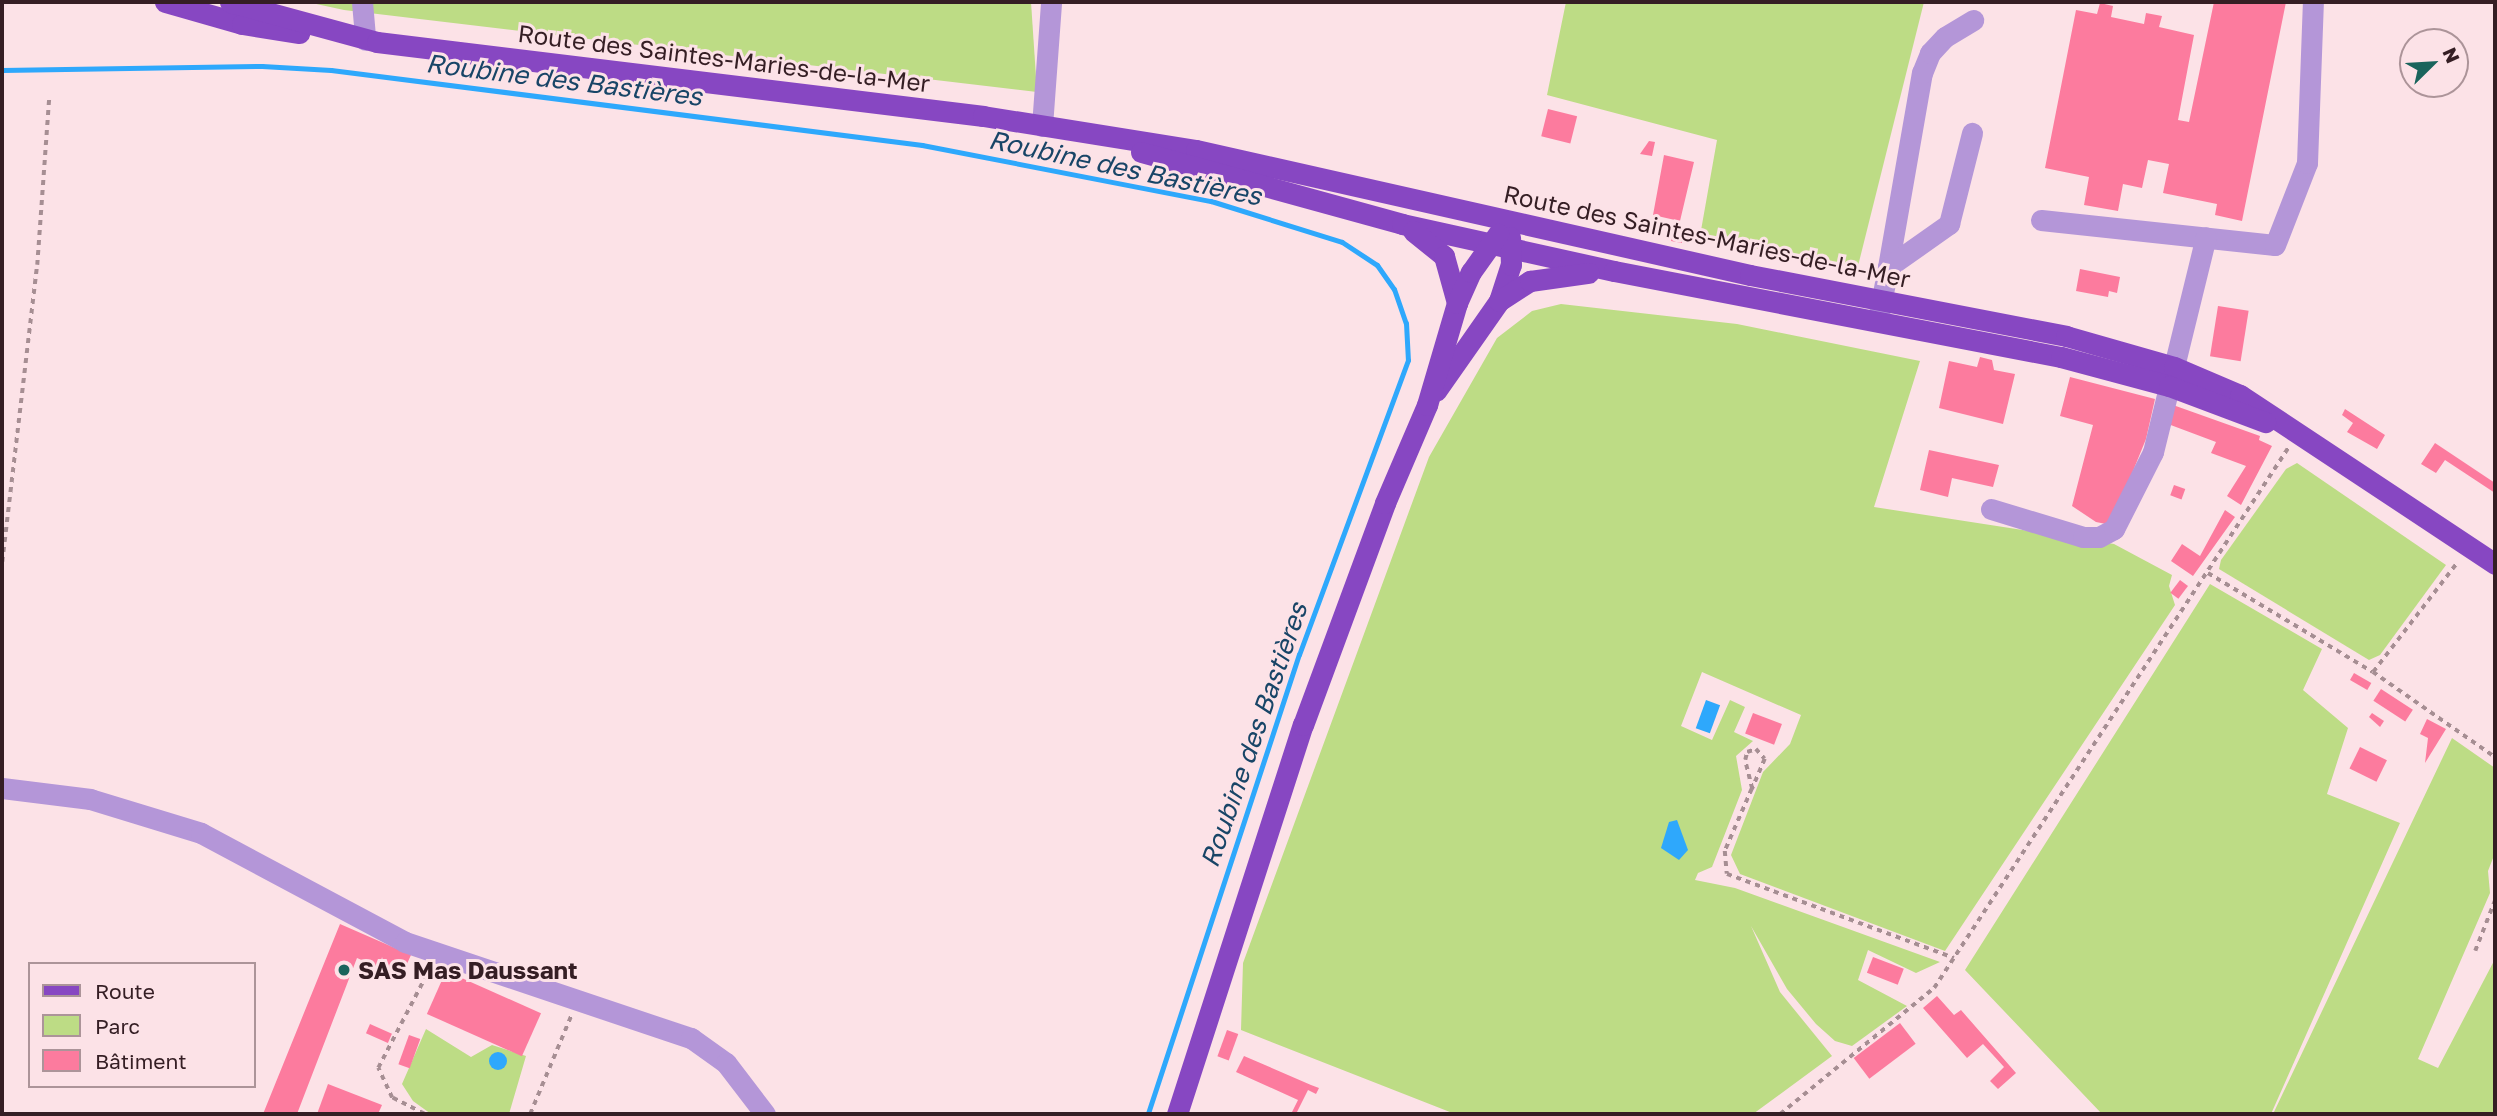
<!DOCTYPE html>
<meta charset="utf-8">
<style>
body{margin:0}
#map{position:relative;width:2497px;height:1116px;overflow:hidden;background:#fce2e7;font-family:"Golos Text",sans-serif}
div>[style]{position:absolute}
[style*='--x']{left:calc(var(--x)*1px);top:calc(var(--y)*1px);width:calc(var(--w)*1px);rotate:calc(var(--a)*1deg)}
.green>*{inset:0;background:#bddc85}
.water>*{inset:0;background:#2ea8fc;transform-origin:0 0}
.round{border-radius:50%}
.stream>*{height:5px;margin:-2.5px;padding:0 2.5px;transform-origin:2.5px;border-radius:2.5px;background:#2ea8fc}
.building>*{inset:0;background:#fc7b9e;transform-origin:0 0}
.path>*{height:3.5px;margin-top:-1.75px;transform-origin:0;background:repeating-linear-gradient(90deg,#a68e93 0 5px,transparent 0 10px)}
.minor>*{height:21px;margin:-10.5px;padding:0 10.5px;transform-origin:10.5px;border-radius:10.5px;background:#b496d8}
.major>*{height:21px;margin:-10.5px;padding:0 10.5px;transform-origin:10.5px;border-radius:10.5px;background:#8747c2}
.dots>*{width:19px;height:19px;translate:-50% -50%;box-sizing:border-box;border:4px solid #fce2e7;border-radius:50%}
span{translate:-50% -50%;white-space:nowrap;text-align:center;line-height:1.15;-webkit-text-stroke:6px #fce2e7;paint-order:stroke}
.street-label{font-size:24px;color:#351e24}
.poi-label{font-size:24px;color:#351e24;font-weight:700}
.left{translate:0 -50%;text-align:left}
.water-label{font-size:26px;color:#184567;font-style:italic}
.frame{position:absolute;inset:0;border:4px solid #351e24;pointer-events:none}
.legend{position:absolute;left:28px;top:962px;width:228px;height:126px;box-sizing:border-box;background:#fce2e7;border:2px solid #ac9499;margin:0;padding:9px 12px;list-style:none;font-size:21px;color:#351e24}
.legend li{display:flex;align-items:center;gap:14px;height:35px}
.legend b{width:35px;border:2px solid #ac9499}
.north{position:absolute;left:2399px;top:28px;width:70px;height:70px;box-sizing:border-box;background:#fce2e7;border:2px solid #ac9499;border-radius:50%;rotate:66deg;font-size:19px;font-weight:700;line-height:28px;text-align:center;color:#351e24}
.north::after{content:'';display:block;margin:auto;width:24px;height:32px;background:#19645c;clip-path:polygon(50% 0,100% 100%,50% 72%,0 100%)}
</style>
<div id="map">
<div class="green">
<i style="clip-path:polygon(307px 2px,1031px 2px,1037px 92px,344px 10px)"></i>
<i style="clip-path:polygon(1566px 2px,1924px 2px,1857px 270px,1700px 236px,1717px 140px,1547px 95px)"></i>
<i style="clip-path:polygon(1561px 304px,1737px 324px,1920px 361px,1874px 507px,2114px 544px,2172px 575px,2169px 586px,2175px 605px,1945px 951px,1740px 874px,1731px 855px,1763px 772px,1790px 744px,1801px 715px,1702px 672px,1681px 726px,1712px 740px,1730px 700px,1745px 707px,1734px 732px,1753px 741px,1736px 756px,1742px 790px,1712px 867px,1698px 873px,1695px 880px,1735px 888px,1940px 962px,1916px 973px,1868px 950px,1858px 980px,1907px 1006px,1852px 1046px,1835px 1041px,1816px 1024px,1787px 989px,1751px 926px,1780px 992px,1832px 1056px,1753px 1114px,1455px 1114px,1241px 1030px,1243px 963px,1429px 457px,1497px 338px,1532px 311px)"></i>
<i style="clip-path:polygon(2297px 463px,2446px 565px,2380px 655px,2369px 660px,2219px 569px,2221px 560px,2286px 469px)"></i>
<i style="clip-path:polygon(2210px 584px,2322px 649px,2303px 690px,2348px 728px,2327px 794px,2400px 823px,2271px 1114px,2102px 1114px,1965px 970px)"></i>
<i style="clip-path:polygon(2452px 738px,2495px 768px,2495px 853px,2488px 871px,2490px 893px,2418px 1059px,2438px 1068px,2495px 959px,2495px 1114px,2273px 1114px)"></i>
<i style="clip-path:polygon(426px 1029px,471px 1057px,492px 1045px,526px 1056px,509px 1114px,431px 1114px,413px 1101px,402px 1084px)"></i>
</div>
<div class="water">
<i style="left:1706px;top:700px;width:15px;height:30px;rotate:20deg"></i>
<i style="clip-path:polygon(1677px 820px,1688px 850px,1679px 860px,1661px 848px,1669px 822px)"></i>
<i class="round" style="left:489px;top:1052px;width:18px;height:18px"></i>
</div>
<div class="stream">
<i style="--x:2;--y:70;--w:260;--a:-0.9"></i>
<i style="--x:262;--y:66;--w:69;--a:3.3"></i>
<i style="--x:331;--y:70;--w:596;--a:7.23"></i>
<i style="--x:922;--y:145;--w:294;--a:11"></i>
<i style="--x:1211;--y:201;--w:137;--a:17.4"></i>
<i style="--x:1342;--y:242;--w:42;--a:33.3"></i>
<i style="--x:1377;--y:265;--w:29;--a:55"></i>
<i style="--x:1394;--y:289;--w:36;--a:71"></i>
<i style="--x:1406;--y:323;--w:37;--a:87"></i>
<i style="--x:1408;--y:360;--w:314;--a:110.3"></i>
<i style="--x:1299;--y:654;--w:484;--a:108.2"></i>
</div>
<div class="building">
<i style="clip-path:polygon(2214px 2px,2286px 2px,2242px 221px,2215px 215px,2217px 204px,2163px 193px,2169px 164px,2148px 160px,2142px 188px,2123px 184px,2118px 211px,2084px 205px,2089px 177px,2045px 168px,2076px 10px,2097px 14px,2100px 3px,2113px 6px,2111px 17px,2144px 24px,2146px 13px,2162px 16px,2159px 27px,2194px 35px,2178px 120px,2189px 122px)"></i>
<i style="left:1548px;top:109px;width:30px;height:28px;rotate:14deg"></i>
<i style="clip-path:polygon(1649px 141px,1655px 142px,1652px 156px,1640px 154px)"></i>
<i style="clip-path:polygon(1664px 155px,1694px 162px,1680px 221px,1682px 243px,1671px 241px,1675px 220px,1653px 215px)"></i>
<i style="clip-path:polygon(2080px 269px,2120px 277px,2117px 293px,2109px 291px,2108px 297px,2076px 291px)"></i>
<i style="left:2218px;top:306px;width:31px;height:51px;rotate:9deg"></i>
<i style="clip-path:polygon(1980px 357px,1992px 360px,1994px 370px,2015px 374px,2003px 424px,1939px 408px,1949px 361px,1977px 367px)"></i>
<i style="clip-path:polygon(2070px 377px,2155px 399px,2146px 439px,2111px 525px,2096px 522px,2072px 506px,2093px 425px,2060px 416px)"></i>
<i style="clip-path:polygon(2173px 405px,2260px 436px,2259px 440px,2272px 446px,2241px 505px,2227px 496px,2246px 466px,2211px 453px,2216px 442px,2168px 424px)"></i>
<i style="clip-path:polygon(2345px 409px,2385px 435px,2377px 449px,2347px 432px,2353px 423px,2342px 415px)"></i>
<i style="clip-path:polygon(2435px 443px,2495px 483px,2495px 493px,2445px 460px,2436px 473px,2421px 464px)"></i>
<i style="clip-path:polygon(1929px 450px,1999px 465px,1993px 487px,1952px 478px,1948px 497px,1920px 490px)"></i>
<i style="left:2174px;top:485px;width:12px;height:11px;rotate:20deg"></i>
<i style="clip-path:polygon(2225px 510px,2235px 517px,2193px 576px,2171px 561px,2182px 544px,2200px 556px)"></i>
<i style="left:2180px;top:580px;width:10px;height:16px;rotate:37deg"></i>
<i style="left:2354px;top:673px;width:20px;height:8px;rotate:30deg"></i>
<i style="left:2381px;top:689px;width:38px;height:14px;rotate:33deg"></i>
<i style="left:1753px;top:713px;width:31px;height:22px;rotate:21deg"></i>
<i style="clip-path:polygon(2372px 713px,2384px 721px,2380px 727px,2369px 717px)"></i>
<i style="clip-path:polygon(2427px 719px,2446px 729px,2425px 763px,2428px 738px,2420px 734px)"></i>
<i style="left:2360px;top:747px;width:30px;height:24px;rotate:26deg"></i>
<i style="clip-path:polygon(340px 924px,411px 955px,401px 977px,357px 958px,297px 1114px,263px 1114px)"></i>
<i style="left:1873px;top:957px;width:33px;height:17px;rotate:21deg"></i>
<i style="left:446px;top:971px;width:104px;height:47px;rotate:24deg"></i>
<i style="clip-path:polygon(1937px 996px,1954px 1015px,1961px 1010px,2016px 1073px,1998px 1089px,1990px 1081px,2004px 1067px,1983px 1044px,1967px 1058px,1923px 1008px)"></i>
<i style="left:1900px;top:1023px;width:26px;height:58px;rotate:53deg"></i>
<i style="left:370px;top:1024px;width:24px;height:10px;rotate:24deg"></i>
<i style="left:1227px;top:1030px;width:12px;height:28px;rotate:20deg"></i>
<i style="left:409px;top:1035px;width:12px;height:31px;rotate:20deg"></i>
<i style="clip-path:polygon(1244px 1056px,1311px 1085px,1319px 1088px,1316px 1094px,1308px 1090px,1296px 1114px,1292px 1112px,1298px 1100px,1236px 1072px)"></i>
<i style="clip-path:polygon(328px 1084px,382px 1105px,378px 1114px,317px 1114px)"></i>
</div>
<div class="path">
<i style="--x:2;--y:562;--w:299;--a:-83.3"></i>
<i style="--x:37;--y:265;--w:166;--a:-85.9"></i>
<i style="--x:2208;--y:573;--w:192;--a:31"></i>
<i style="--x:2373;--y:672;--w:149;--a:34.9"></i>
<i style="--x:2373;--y:672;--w:138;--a:-52.4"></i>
<i style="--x:1752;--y:789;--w:30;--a:-104"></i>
<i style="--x:1745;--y:760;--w:8;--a:-76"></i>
<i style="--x:1747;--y:752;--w:9;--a:-18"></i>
<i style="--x:1756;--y:749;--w:13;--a:48"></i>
<i style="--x:1765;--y:759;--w:33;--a:113"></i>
<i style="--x:1752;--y:789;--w:68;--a:113.5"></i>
<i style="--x:1725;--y:851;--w:23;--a:85"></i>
<i style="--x:1727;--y:874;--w:242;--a:20.3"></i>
<i style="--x:2475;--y:951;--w:55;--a:-68.6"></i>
<i style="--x:424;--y:1114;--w:36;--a:-153"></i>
<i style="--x:392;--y:1098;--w:33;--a:-115"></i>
<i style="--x:378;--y:1068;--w:110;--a:-62.5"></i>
<i style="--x:530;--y:1114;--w:106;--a:-67.3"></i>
<i style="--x:1780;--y:1114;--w:199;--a:-39.3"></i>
<i style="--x:1934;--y:988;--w:646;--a:-56.75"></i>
</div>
<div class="minor">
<i style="--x:362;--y:2;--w:38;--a:85"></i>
<i style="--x:1042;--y:126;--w:124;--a:-85.8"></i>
<i style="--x:2041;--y:220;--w:235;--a:6.1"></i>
<i style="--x:2275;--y:245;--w:88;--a:-68.7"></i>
<i style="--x:2307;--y:163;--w:161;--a:-87.9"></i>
<i style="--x:1888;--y:267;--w:197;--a:-80.1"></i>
<i style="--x:1922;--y:73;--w:22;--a:-68"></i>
<i style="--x:1930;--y:53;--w:22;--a:-47"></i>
<i style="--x:1945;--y:37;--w:33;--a:-31"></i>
<i style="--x:1878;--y:319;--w:53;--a:-79.1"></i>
<i style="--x:1888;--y:267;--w:75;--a:-35.2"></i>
<i style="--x:1949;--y:224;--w:94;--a:-75.8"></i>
<i style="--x:1991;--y:509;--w:96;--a:16.9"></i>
<i style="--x:2083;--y:537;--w:16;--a:0"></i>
<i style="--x:2099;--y:537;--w:17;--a:-28"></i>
<i style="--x:2114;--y:529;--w:86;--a:-63.1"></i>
<i style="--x:2153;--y:452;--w:221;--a:-76.2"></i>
<i style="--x:2;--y:788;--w:89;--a:7.1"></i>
<i style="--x:90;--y:799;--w:116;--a:17"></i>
<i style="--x:201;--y:833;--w:231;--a:28.1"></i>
<i style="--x:405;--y:942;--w:302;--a:18.6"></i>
<i style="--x:691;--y:1038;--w:43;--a:35.5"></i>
<i style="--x:726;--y:1063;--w:64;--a:52.6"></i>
</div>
<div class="major">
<i style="--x:165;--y:2;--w:80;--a:15.9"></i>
<i style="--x:242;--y:24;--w:58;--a:9"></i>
<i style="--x:230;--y:2;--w:152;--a:15.2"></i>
<i style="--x:377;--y:42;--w:611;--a:6.96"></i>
<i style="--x:983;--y:116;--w:216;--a:9.1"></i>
<i style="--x:1196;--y:150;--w:568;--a:12.71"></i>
<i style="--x:1750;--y:275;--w:322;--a:10.9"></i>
<i style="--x:2066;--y:336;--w:112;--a:16"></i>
<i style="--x:2174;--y:367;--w:72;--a:23"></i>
<i style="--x:2240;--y:395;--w:306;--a:33.5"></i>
<i style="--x:1141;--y:152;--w:271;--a:15.4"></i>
<i style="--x:1402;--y:224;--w:217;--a:12.5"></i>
<i style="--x:1614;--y:271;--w:455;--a:10.9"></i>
<i style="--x:2061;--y:357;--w:112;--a:15"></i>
<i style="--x:2169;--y:386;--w:103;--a:20.6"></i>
<i style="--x:1413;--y:231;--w:40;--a:39"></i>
<i style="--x:1444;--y:256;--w:49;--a:74.5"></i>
<i style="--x:1499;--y:301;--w:38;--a:-72"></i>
<i style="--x:1511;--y:265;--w:28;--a:-92"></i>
<i style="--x:1436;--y:391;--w:110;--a:-55"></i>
<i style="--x:1499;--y:301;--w:37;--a:-33"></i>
<i style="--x:1530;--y:281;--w:59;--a:-7.9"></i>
<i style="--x:1177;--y:1114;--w:409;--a:-72.1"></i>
<i style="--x:1303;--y:725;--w:237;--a:-69.7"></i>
<i style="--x:1385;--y:503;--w:107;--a:-66.8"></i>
<i style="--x:1427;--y:405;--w:106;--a:-73.6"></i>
<i style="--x:1457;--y:303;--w:34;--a:-66"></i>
<i style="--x:1471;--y:272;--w:47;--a:-54.6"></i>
</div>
<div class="dots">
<i style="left:344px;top:970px;background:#19645c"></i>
</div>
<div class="street-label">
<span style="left:724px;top:58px;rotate:7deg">Route des Saintes-Maries-de-la-Mer</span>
<span style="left:1707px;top:236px;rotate:12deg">Route des Saintes-Maries-de-la-Mer</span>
</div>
<div class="poi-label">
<span class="left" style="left:358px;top:970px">SAS Mas Daussant</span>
</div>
<div class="water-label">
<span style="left:564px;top:80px;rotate:7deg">Roubine des Bastières</span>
<span style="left:1125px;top:168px;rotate:12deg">Roubine des Bastières</span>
<span style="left:1254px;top:735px;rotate:-71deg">Roubine des Bastières</span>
</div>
<div class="frame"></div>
<ul class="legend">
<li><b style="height:9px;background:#8747c2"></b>Route</li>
<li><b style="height:19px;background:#bddc85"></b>Parc</li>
<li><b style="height:19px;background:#fc7b9e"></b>Bâtiment</li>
</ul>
<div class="north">N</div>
</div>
